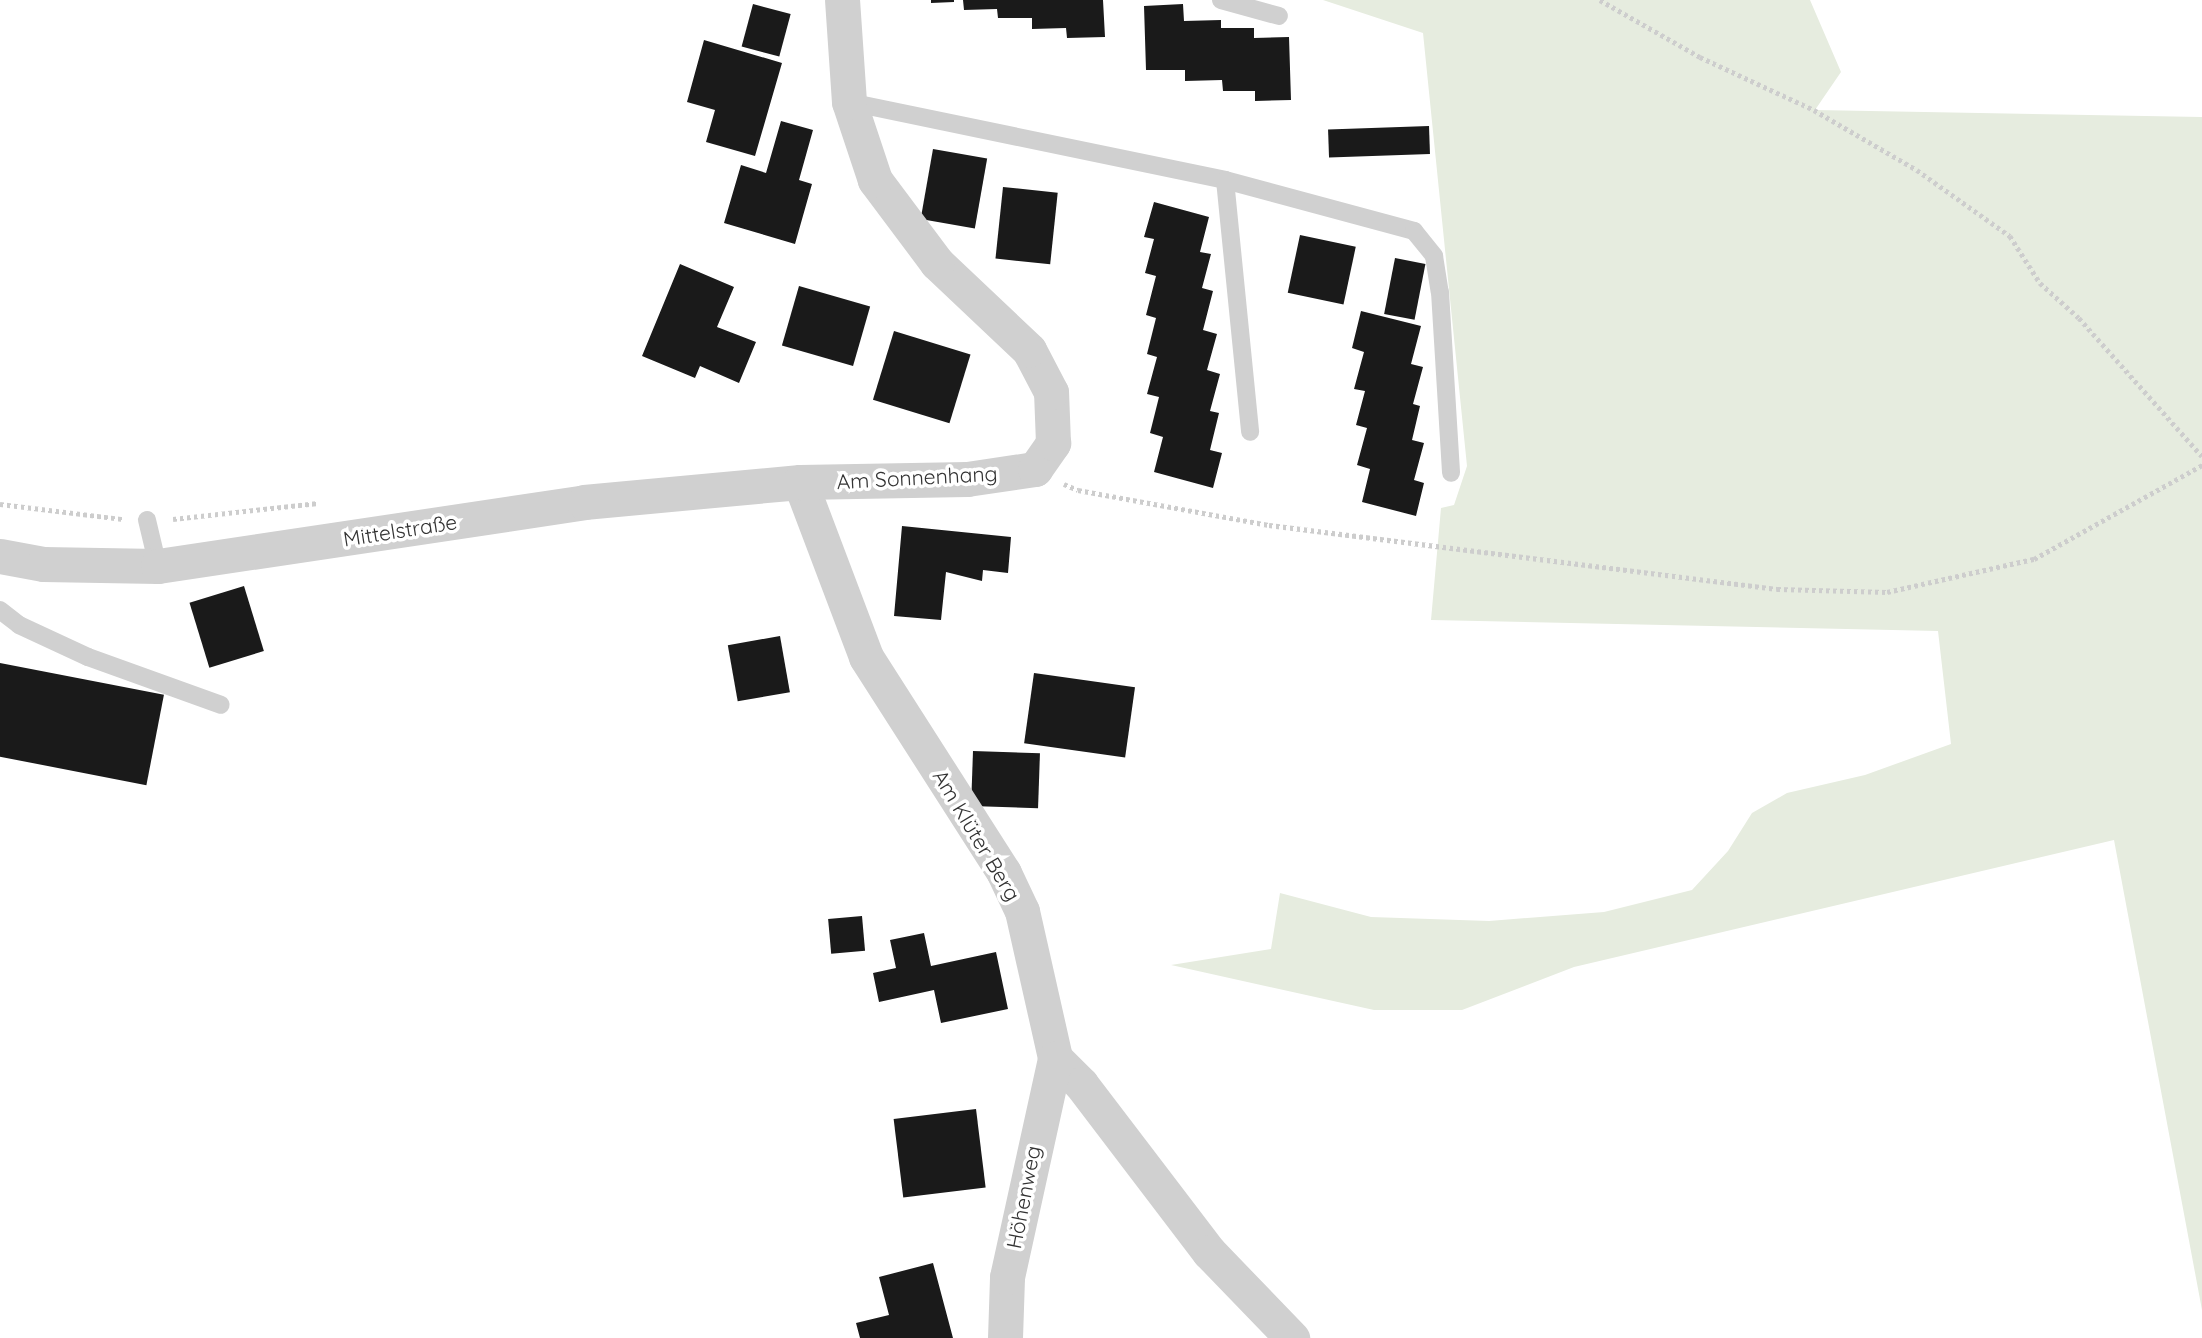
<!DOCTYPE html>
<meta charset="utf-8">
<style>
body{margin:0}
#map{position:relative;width:2202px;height:1338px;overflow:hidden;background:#fff;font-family:Quicksand,sans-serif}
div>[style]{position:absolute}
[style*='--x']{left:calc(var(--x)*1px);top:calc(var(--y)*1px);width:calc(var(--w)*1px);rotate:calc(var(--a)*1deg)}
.green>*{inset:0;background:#e6ecdf}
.building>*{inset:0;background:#1a1a1a;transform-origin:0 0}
.path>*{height:4.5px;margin-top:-2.25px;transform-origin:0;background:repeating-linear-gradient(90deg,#cdcdcd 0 3.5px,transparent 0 7px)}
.service>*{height:18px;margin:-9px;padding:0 9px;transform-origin:9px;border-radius:9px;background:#d0d0d0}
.minor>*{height:35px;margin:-17.5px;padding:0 17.5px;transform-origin:17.5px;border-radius:17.5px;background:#d0d0d0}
span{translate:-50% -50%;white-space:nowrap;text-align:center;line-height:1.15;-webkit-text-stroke:7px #fff;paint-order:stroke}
.street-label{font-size:21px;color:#333}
</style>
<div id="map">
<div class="green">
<i style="clip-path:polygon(1323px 0,1810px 0,1841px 72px,1815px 110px,2202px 117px,2202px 1310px,2114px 840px,1574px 967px,1462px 1010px,1374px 1010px,1171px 965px,1271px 949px,1280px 893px,1371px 917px,1489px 921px,1604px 912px,1692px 890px,1728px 851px,1752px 813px,1787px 793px,1865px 775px,1951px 744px,1938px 631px,1431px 620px,1441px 508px,1454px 505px,1467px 466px,1423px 33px)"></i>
</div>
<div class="building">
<i style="clip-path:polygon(931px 0,954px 0,954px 2px,931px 3px)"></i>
<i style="clip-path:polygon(963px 0,1103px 0,1105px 37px,1067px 38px,1066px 28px,1032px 29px,1032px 18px,998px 18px,997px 9px,964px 10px)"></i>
<i style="left:753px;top:4px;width:39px;height:44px;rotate:15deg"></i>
<i style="clip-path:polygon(1183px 4px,1184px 21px,1221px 20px,1221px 28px,1254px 28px,1254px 38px,1289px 37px,1291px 100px,1255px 101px,1255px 91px,1223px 91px,1222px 80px,1185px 81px,1185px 70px,1146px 70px,1144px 6px)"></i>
<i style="clip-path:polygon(704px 40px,782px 63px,755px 156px,706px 142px,715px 110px,687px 102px)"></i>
<i style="clip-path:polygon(781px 121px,813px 130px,799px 180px,812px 184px,795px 244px,724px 223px,741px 165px,766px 173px)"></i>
<i style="left:1429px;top:126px;width:28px;height:101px;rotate:88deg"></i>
<i style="left:933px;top:149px;width:55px;height:71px;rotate:10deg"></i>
<i style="left:1003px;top:187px;width:55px;height:72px;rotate:6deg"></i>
<i style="clip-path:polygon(1154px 202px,1209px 217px,1200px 252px,1211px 254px,1202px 288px,1213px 291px,1203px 330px,1217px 334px,1207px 370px,1220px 374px,1210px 411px,1219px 413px,1210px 450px,1222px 453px,1213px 488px,1154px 472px,1163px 437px,1150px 433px,1159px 397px,1147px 394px,1157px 357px,1147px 354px,1156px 318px,1146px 315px,1156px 276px,1145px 273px,1154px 239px,1144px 237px)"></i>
<i style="left:1300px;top:235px;width:57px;height:59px;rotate:12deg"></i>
<i style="left:1395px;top:258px;width:31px;height:57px;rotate:11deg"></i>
<i style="clip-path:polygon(680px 264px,734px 287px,717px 327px,756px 342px,739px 383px,700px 366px,695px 378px,642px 356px)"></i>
<i style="left:799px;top:286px;width:74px;height:62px;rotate:16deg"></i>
<i style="clip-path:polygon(1361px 311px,1421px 326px,1411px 364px,1423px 367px,1413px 404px,1420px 406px,1412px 440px,1424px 443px,1414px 480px,1424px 483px,1416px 516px,1362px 502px,1370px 469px,1357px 465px,1367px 428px,1356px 425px,1365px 391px,1354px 389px,1364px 352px,1352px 348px)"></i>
<i style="left:894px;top:331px;width:80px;height:72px;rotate:17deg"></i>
<i style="clip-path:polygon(902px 526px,1011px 537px,1008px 573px,983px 570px,982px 581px,946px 572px,941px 620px,894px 616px)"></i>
<i style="left:244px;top:586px;width:68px;height:57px;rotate:73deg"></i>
<i style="left:780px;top:636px;width:57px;height:53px;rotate:80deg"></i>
<i style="left:0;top:663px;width:167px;height:92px;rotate:11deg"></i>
<i style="left:1034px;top:673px;width:102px;height:71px;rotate:8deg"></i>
<i style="left:973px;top:751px;width:67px;height:55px;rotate:2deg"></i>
<i style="left:862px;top:916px;width:35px;height:34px;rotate:85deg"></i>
<i style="clip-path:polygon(924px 933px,931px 966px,996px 952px,1008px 1009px,941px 1023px,934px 990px,879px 1002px,873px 973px,896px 968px,890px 940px)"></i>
<i style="left:976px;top:1109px;width:79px;height:83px;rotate:83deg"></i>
<i style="clip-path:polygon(933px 1263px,953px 1338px,860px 1338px,856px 1323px,889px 1315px,879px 1277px)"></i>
</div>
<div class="path">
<i style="--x:1600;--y:0;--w:115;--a:29.7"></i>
<i style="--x:1700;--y:57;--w:126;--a:24.9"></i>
<i style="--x:1814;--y:110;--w:119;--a:30.2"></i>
<i style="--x:1917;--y:170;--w:114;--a:35.4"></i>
<i style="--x:2010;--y:236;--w:56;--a:57.4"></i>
<i style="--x:2040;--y:283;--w:52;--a:41.9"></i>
<i style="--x:2079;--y:318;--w:185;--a:48.3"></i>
<i style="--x:1064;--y:484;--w:15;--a:23"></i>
<i style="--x:1078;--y:490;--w:194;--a:10.4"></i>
<i style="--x:1269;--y:525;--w:512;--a:7.18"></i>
<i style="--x:1777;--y:589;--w:110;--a:1.6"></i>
<i style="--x:1887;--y:592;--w:151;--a:-12.7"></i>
<i style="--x:2034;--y:559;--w:193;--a:-29.2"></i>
<i style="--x:0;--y:504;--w:124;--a:7"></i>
<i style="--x:173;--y:519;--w:146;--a:-6.3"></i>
</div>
<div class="service">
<i style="--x:1221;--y:0;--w:60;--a:15.4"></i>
<i style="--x:849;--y:102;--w:384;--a:11.7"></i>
<i style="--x:1225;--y:180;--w:196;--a:15.1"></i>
<i style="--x:1414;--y:231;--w:32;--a:51"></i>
<i style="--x:1434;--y:256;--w:36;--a:81"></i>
<i style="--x:1440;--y:292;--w:181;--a:86.5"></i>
<i style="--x:1225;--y:180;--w:253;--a:84.3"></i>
<i style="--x:147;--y:520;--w:47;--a:76.6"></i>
<i style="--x:0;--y:610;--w:24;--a:38"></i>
<i style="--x:19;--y:625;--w:76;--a:24.9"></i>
<i style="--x:88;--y:657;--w:141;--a:19.8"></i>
</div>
<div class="minor">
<i style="--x:800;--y:482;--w:187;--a:69.3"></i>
<i style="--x:866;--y:657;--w:256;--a:57.4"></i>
<i style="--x:1004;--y:873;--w:42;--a:64.7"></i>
<i style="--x:1022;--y:911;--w:151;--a:77.3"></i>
<i style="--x:1055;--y:1058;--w:37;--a:45"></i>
<i style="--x:1081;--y:1084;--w:211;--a:52.7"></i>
<i style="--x:1209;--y:1252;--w:120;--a:46"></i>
<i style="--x:0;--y:556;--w:44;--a:10.5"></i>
<i style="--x:43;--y:564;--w:115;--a:1"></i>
<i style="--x:158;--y:566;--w:431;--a:-8.5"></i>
<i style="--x:584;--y:502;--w:217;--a:-5.3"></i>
<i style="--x:800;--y:482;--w:167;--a:-1"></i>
<i style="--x:967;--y:479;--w:69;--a:-8.4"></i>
<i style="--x:1035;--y:469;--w:32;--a:-55"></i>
<i style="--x:1053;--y:443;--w:51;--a:-92.2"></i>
<i style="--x:1051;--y:392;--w:47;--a:-117.6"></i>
<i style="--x:1029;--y:350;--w:127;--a:-136.6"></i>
<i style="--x:937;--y:263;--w:104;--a:-126.8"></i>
<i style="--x:875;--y:180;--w:82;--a:-108.4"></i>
<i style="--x:849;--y:102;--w:102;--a:-93.9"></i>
<i style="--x:1005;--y:1338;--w:61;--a:-88.1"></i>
<i style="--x:1007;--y:1277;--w:224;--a:-77.6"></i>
</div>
<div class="street-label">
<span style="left:917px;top:477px;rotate:-3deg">Am Sonnenhang</span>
<span style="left:400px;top:530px;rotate:-9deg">Mittelstraße</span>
<span style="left:977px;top:835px;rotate:59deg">Am Klüter Berg</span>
<span style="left:1023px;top:1197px;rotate:-79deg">Höhenweg</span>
</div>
</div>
